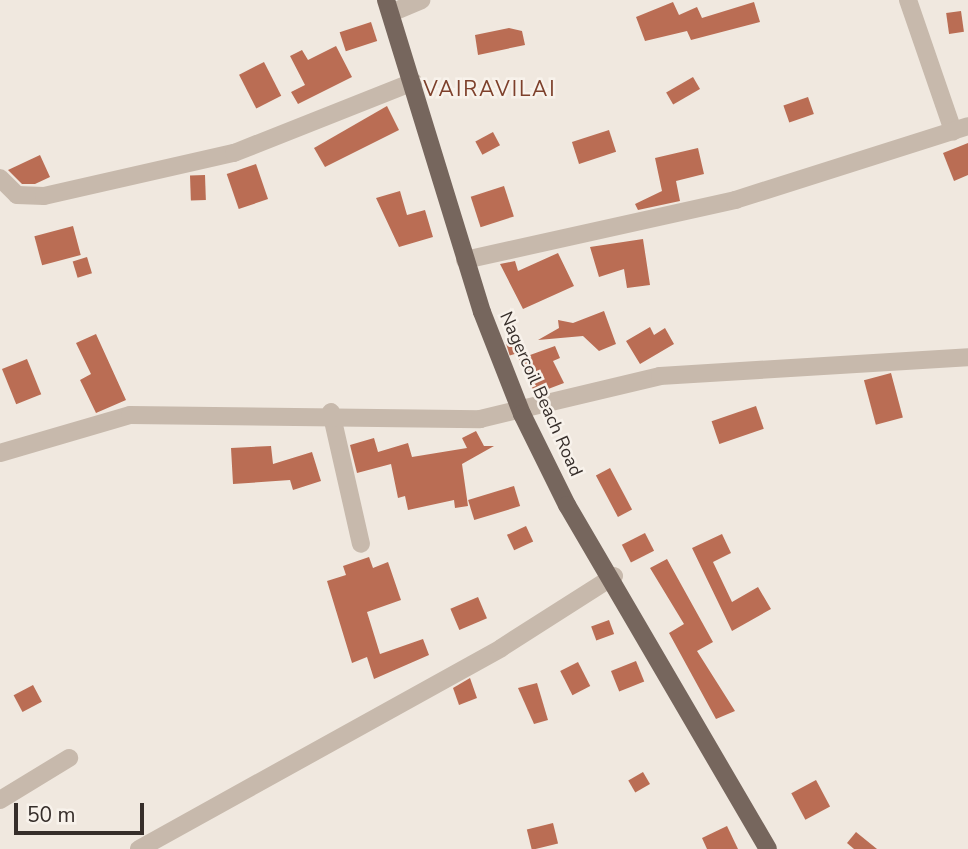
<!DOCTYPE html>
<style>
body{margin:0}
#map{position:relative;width:968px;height:849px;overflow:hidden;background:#f0e8df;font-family:"Nunito Sans",sans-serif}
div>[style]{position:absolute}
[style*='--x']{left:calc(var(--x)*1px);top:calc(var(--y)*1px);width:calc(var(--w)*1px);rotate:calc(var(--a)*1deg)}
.building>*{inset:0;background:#ba6d54;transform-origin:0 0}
.minor>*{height:18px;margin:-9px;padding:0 9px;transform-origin:9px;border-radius:9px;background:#c7b9ac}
.major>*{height:18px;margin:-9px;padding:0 9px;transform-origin:9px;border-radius:9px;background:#76665d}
span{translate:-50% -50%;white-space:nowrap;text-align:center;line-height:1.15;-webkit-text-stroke:5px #f8f2eb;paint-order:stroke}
.street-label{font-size:18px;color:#362e2a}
.quarter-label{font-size:21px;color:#7d402b;letter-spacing:2px}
.scale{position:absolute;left:14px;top:803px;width:130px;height:32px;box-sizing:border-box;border:4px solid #362e2a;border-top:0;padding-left:9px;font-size:21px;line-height:24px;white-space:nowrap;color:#362e2a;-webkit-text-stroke:5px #f8f2eb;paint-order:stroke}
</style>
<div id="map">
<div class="building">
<i style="clip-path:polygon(673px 2px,679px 15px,697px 7px,702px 18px,754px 2px,760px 22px,691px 40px,687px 31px,645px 41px,636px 17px)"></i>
<i style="left:961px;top:11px;width:21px;height:15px;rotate:82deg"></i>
<i style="left:371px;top:22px;width:20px;height:33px;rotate:72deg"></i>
<i style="clip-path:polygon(509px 28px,522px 31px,525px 45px,478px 55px,475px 35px)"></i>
<i style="clip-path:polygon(336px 46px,352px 77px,298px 104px,291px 92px,305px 85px,290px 56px,302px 50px,308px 60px)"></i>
<i style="left:264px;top:62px;width:38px;height:28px;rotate:63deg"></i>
<i style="left:693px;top:77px;width:14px;height:31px;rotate:60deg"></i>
<i style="left:808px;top:97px;width:18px;height:26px;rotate:71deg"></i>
<i style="clip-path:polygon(387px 106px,399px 130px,325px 167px,314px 148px)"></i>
<i style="left:609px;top:130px;width:23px;height:39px;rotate:72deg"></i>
<i style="left:493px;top:132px;width:15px;height:20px;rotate:62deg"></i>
<i style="clip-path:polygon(968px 143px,968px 175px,954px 181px,943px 153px)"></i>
<i style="clip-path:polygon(698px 148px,704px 174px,676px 181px,680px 201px,638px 210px,635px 204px,662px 191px,655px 158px)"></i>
<i style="clip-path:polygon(40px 155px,50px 177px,35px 184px,22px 184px,8px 170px)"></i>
<i style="left:256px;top:164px;width:37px;height:31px;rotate:71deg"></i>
<i style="left:205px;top:175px;width:25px;height:15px;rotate:88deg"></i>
<i style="left:504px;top:186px;width:32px;height:35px;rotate:72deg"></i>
<i style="clip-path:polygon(400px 191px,407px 215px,425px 210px,433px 237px,399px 247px,376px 198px)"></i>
<i style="left:73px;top:226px;width:30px;height:40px;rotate:75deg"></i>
<i style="clip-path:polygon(643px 239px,650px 285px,627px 288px,624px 269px,599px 277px,590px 247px)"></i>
<i style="clip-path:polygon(558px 253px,574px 286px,523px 309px,500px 264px,515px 261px,518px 271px)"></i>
<i style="left:87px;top:257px;width:17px;height:15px;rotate:73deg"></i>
<i style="clip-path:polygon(604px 311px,616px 344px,599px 351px,583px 336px,538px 340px,559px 328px,558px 320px,573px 323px)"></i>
<i style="clip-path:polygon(650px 327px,654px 335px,665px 328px,674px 344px,640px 364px,626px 341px)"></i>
<i style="clip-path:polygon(96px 334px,126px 400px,96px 413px,80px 380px,91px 374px,76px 343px)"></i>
<i style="left:519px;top:338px;width:14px;height:14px;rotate:73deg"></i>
<i style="clip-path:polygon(555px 346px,560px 358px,553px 361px,564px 383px,535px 394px,519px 359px)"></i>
<i style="left:27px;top:359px;width:38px;height:27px;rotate:68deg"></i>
<i style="left:891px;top:373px;width:46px;height:28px;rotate:75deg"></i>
<i style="left:756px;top:406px;width:24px;height:47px;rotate:71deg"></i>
<i style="clip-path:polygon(476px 431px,484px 446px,494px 446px,462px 464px,468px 506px,455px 508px,454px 500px,408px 510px,405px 496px,398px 498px,391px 464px,357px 473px,350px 445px,374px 438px,378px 452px,408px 443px,412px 457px,467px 448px,462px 438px)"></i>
<i style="clip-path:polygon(271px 446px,273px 464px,312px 452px,321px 481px,293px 490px,290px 480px,233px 484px,231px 448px)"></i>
<i style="left:610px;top:468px;width:47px;height:16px;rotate:62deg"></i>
<i style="left:514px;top:486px;width:21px;height:48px;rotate:73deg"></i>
<i style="left:526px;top:526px;width:17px;height:21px;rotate:65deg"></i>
<i style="left:645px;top:533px;width:20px;height:26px;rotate:63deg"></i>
<i style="clip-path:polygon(722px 534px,731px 553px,713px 562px,732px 602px,758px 587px,771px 609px,732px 631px,692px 548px)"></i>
<i style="clip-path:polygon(369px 557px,373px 568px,388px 562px,401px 600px,367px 612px,380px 654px,423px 639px,429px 655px,374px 679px,367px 657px,352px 663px,327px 581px,346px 575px,343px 566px)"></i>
<i style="clip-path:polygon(667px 559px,713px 642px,697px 651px,735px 711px,716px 719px,669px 633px,684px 624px,650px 568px)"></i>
<i style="left:478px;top:597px;width:23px;height:30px;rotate:67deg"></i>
<i style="left:609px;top:620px;width:15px;height:19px;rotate:70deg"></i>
<i style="left:636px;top:661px;width:22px;height:27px;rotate:68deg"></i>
<i style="left:578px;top:662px;width:27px;height:20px;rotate:63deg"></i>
<i style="clip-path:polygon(470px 678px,477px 698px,459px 705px,453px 688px)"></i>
<i style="clip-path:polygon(537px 683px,548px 720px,534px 724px,518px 688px)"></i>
<i style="left:33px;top:685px;width:19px;height:22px;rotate:62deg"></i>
<i style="left:643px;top:772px;width:14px;height:17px;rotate:60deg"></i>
<i style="left:816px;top:780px;width:30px;height:28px;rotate:62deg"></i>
<i style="left:553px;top:823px;width:21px;height:27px;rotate:76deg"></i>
<i style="clip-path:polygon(727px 826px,738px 849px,707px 849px,702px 838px)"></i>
<i style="clip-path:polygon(856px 832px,877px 849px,854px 849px,847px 843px)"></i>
</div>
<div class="minor">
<i style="--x:908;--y:0;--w:139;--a:71"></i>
<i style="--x:391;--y:13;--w:33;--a:-23"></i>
<i style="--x:0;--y:178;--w:24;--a:45"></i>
<i style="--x:17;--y:195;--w:27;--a:2"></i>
<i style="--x:44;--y:196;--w:195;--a:-12.8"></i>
<i style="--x:234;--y:153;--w:193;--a:-21.6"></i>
<i style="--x:465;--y:260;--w:277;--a:-12.5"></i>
<i style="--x:735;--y:200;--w:244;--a:-17.6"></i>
<i style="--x:331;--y:412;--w:135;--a:77.2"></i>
<i style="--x:0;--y:453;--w:135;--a:-16.3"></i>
<i style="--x:130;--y:415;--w:350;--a:0.7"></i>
<i style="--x:480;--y:419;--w:185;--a:-13.4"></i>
<i style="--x:660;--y:376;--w:309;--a:-3.5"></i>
<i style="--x:0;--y:800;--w:81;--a:-31.3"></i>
<i style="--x:139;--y:849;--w:414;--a:-29"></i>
<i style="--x:501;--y:648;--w:134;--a:-32.5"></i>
</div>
<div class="major">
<i style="--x:386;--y:0;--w:326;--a:72.9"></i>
<i style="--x:482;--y:312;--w:110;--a:68.6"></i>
<i style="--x:522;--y:414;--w:102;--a:63.7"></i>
<i style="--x:567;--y:505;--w:398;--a:59.7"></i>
</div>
<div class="street-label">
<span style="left:541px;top:394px;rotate:66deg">Nagercoil Beach Road</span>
</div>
<div class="quarter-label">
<span style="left:490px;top:89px">VAIRAVILAI</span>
</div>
<div class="scale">50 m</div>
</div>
